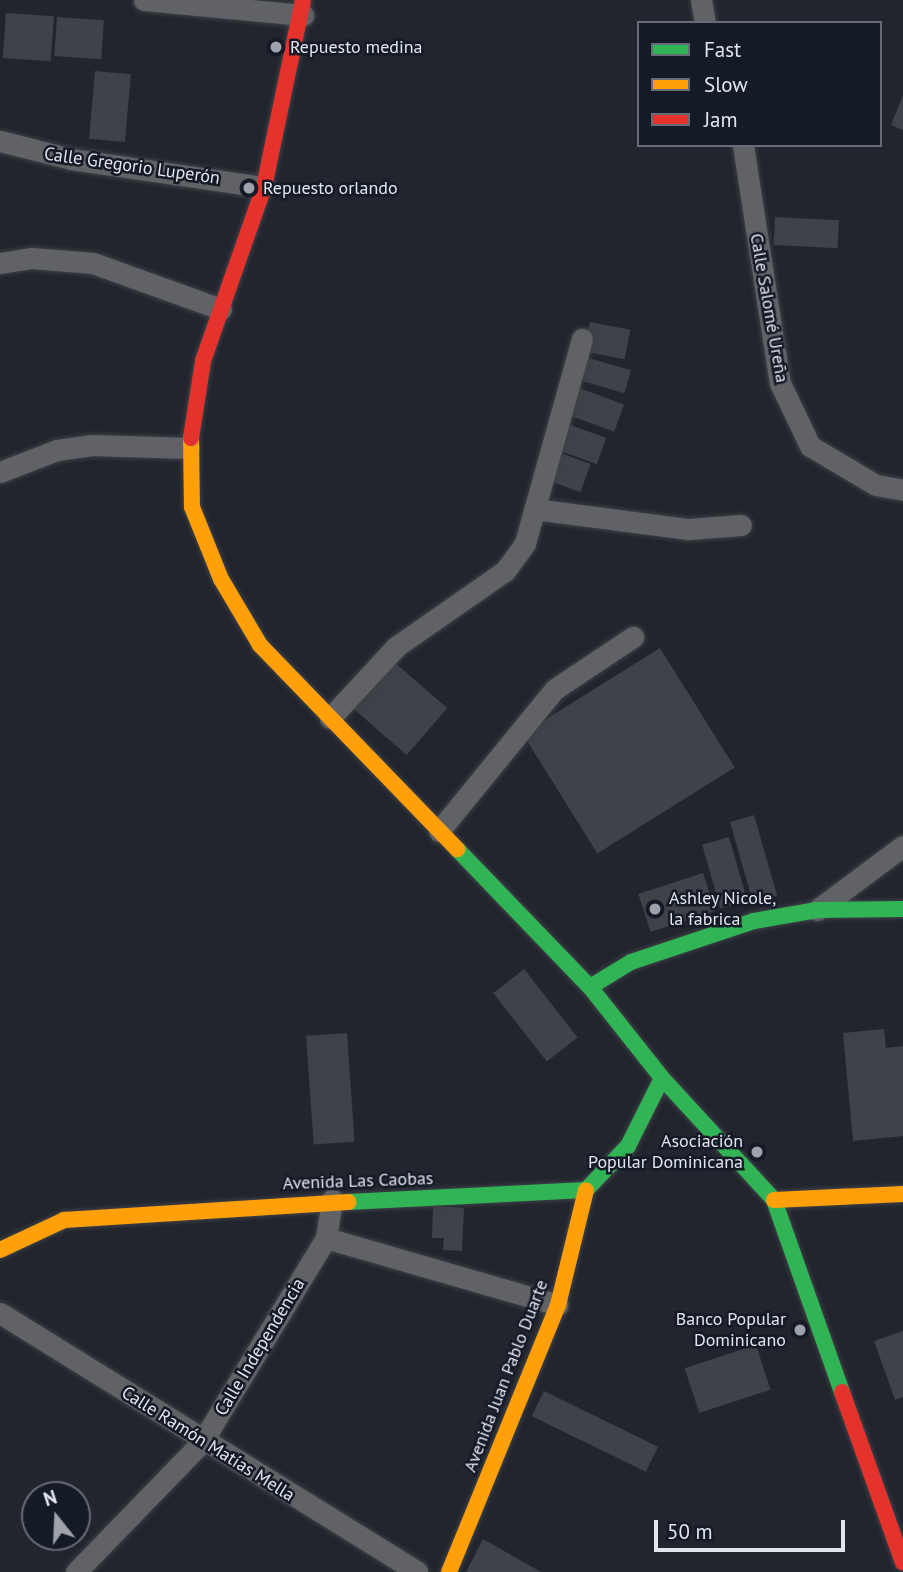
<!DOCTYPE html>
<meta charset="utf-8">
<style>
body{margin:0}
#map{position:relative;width:903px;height:1572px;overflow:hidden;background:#22252d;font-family:"PT Sans",sans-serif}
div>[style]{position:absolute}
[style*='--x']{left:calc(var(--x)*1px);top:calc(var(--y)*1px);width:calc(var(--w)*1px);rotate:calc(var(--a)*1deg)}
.building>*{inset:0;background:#3f4248;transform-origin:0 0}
.roads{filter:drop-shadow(0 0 2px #3e4147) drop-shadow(0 0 2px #3e4147)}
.street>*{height:21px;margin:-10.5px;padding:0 10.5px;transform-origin:10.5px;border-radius:10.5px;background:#616266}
.fast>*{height:16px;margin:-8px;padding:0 8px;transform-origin:8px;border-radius:8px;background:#30b455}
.slow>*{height:16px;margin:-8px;padding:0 8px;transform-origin:8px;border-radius:8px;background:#ff9f0a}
.jam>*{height:16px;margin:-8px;padding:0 8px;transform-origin:8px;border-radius:8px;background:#e5322d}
.dots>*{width:19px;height:19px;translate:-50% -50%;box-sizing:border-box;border:4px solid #151a27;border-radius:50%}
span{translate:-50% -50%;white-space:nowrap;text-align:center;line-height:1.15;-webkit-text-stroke:5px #151a27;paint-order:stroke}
.poi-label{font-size:18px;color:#e1e5ee}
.left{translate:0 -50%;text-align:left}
.right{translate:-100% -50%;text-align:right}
.street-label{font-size:18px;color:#e1e5ee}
.legend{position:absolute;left:637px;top:21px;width:245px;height:126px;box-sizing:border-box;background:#151a27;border:2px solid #676b77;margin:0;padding:9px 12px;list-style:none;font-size:21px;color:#e1e5ee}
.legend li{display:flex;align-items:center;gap:14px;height:35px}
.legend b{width:35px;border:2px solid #676b77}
.north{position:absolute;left:21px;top:1481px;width:70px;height:70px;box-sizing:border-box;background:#151a27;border:2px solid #676b77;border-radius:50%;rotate:342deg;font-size:19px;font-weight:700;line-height:28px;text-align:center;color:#e1e5ee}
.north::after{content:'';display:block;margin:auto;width:24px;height:32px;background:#9ea2aa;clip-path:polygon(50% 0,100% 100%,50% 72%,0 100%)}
.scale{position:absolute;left:654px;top:1520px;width:191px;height:32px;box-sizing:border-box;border:4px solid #e1e5ee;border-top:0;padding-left:9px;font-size:21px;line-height:24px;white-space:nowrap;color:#e1e5ee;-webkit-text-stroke:5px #151a27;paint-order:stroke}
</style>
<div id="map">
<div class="building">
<i style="left:6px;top:13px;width:48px;height:45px;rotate:4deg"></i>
<i style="left:57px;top:17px;width:47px;height:39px;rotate:4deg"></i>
<i style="left:95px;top:71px;width:36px;height:68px;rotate:5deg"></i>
<i style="clip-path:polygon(903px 95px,903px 130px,891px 125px)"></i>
<i style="left:775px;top:217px;width:64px;height:28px;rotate:3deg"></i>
<i style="left:590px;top:322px;width:41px;height:30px;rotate:11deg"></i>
<i style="left:585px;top:357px;width:48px;height:24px;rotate:16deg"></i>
<i style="left:579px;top:388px;width:48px;height:29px;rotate:20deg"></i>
<i style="left:565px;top:423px;width:44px;height:28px;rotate:20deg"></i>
<i style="left:555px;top:451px;width:38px;height:30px;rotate:20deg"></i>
<i style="left:660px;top:648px;width:141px;height:162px;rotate:58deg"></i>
<i style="left:393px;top:661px;width:72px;height:62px;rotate:41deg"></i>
<i style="left:754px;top:815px;width:84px;height:25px;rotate:74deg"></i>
<i style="left:729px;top:837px;width:66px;height:28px;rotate:74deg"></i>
<i style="left:703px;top:873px;width:40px;height:68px;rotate:72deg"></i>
<i style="left:524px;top:969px;width:87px;height:39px;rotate:52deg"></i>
<i style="clip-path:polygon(884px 1029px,886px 1048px,903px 1046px,903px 1136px,853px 1141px,843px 1033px)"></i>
<i style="left:347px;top:1033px;width:109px;height:41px;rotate:86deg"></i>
<i style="clip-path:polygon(433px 1206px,464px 1208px,462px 1251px,443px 1250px,444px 1238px,432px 1238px)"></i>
<i style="clip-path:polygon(903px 1331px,903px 1397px,895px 1400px,874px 1341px)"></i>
<i style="left:756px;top:1345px;width:47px;height:75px;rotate:72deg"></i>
<i style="left:544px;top:1391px;width:127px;height:28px;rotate:26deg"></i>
<i style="clip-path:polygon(483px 1539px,541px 1572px,466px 1572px)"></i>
</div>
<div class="roads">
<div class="street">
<i style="--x:144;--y:0;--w:160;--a:5.4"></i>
<i style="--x:701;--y:0;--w:23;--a:80"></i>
<i style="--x:0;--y:141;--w:73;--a:14.2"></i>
<i style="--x:71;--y:159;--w:195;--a:8.3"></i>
<i style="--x:743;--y:145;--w:241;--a:81.2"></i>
<i style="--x:780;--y:383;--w:70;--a:64.5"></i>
<i style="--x:810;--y:446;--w:77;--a:30.6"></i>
<i style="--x:876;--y:485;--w:27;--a:10"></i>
<i style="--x:0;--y:263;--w:31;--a:-9"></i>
<i style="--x:31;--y:258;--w:62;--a:4.6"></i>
<i style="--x:93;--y:263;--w:136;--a:19.8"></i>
<i style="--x:0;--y:472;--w:61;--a:-21.1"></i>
<i style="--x:57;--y:450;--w:34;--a:-8"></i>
<i style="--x:91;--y:445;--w:98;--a:1.8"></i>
<i style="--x:534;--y:509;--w:156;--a:7.4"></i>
<i style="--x:689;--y:529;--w:52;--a:-4.4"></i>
<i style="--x:330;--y:718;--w:98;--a:-47.1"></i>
<i style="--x:397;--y:646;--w:131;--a:-34.8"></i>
<i style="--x:505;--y:571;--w:34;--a:-54"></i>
<i style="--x:525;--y:543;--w:212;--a:-74.4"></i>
<i style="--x:439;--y:831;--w:183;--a:-50.8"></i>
<i style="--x:555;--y:689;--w:94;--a:-33.7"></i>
<i style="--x:817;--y:910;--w:107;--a:-36.7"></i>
<i style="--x:326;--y:1238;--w:241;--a:16.1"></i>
<i style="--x:0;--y:1313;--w:491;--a:31.8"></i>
<i style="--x:76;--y:1572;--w:181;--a:-45.9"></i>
<i style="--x:202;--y:1442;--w:239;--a:-58.7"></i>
<i style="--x:326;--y:1238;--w:39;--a:-81"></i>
</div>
<div class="fast">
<i style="--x:457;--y:849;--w:192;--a:46.1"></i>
<i style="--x:590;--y:987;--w:116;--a:51.6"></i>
<i style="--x:662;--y:1078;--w:166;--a:47.4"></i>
<i style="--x:774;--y:1200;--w:204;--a:70.5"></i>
<i style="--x:590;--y:987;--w:48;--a:-31.4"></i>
<i style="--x:631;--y:962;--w:130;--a:-18.4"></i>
<i style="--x:754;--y:921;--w:64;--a:-9.9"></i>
<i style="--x:817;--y:910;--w:86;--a:-0.7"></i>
<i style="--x:348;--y:1202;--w:238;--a:-2.9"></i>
<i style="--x:586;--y:1190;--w:61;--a:-46.3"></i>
<i style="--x:628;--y:1146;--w:76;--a:-63.4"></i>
</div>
<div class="slow">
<i style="--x:191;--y:438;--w:69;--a:89.2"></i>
<i style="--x:192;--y:507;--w:78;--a:68.1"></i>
<i style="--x:221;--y:579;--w:77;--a:59.4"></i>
<i style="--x:260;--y:645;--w:284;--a:46"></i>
<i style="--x:774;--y:1200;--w:129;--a:-2.7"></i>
<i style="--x:0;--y:1250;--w:71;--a:-25.1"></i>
<i style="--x:64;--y:1220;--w:285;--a:-3.6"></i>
<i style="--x:449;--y:1572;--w:288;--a:-67.8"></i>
<i style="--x:558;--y:1305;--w:118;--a:-76.3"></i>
</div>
<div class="jam">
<i style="--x:191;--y:438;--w:78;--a:-81.1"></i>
<i style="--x:203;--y:361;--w:184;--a:-70.7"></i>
<i style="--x:264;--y:187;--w:191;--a:-78.2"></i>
<i style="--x:842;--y:1392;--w:181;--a:70.3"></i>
</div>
</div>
<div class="dots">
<i style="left:276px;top:47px;background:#9ea2aa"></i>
<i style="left:249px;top:188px;background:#9ea2aa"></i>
<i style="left:655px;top:909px;background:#9ea2aa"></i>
<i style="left:757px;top:1152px;background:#9ea2aa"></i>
<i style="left:800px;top:1330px;background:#9ea2aa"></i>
</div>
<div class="poi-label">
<span class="left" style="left:290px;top:47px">Repuesto medina</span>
<span class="left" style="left:263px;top:188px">Repuesto orlando</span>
<span class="left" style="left:669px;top:909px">Ashley Nicole,<br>la fabrica</span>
<span class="right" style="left:743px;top:1152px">Asociación<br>Popular Dominicana</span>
<span class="right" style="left:786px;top:1330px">Banco Popular<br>Dominicano</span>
</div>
<div class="street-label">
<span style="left:132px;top:166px;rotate:8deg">Calle Gregorio Luperón</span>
<span style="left:769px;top:308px;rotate:80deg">Calle Salomé Ureña</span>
<span style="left:358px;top:1181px;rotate:-2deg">Avenida Las Caobas</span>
<span style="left:260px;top:1347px;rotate:-59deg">Calle Independencia</span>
<span style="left:506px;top:1376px;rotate:-69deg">Avenida Juan Pablo Duarte</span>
<span style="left:208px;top:1444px;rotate:32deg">Calle Ramón Matías Mella</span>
</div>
<ul class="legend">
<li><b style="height:9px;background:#30b455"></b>Fast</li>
<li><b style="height:9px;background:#ff9f0a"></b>Slow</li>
<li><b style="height:9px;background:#e5322d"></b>Jam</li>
</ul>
<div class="north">N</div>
<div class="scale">50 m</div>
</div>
